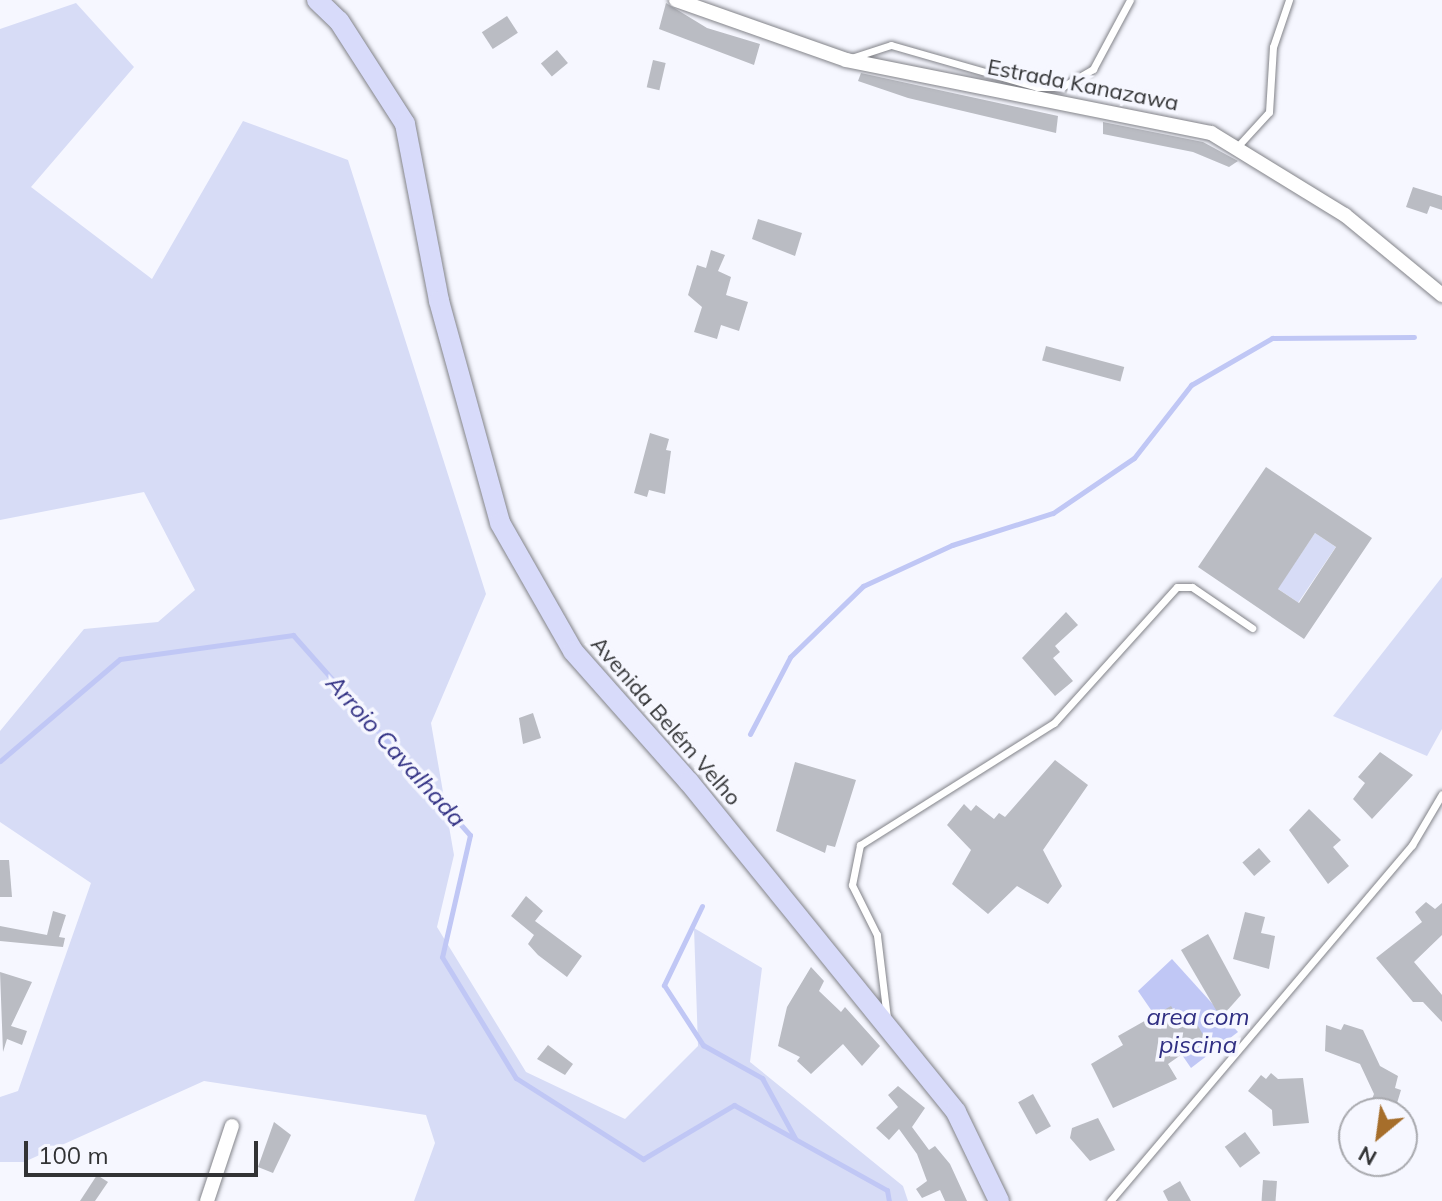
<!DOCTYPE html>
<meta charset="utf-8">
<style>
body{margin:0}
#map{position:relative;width:1442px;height:1201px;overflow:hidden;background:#f6f7ff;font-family:Mulish,sans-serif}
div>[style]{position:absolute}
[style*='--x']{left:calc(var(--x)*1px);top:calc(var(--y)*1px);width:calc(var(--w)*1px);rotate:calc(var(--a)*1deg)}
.green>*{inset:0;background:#d7dcf6;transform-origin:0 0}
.water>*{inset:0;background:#c0c7f5}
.stream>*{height:5px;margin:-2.5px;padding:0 2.5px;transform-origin:2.5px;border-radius:2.5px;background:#c0c7f5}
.building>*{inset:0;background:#babcc3;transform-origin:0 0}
.roads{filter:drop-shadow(0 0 2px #828389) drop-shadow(0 0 2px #828389)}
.service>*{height:7px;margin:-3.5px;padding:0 3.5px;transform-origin:3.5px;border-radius:3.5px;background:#fff}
.minor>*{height:14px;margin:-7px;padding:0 7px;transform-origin:7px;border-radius:7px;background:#fff}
.secondary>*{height:20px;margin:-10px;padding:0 10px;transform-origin:10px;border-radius:10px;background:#d8dbfa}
span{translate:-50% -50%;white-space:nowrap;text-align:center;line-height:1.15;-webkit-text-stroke:7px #f6f7ff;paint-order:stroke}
.street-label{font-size:22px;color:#323335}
.water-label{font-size:24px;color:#302f83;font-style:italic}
.north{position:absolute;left:1338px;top:1097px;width:80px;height:80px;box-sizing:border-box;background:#f6f7ff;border:2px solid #a8a9ae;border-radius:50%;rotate:209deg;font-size:22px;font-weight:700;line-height:32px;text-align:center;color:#323335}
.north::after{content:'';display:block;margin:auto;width:28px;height:36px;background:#a66e2b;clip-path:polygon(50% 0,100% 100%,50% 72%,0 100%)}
.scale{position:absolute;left:24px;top:1141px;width:234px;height:36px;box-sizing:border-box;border:4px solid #323335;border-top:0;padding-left:10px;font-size:24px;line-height:28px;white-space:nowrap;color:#323335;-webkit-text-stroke:6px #f6f7ff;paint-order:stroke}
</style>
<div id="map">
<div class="green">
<i style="clip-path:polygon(76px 3px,134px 67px,31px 187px,152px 279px,243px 121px,348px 160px,486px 594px,431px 723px,454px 855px,437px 927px,526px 1072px,625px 1119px,698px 1046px,694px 928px,762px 968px,750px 1062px,903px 1186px,908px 1201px,414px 1201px,435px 1143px,426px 1115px,204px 1081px,24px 1162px,0 1162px,0 1097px,18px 1091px,91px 883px,0 822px,0 731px,84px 629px,158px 622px,195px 590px,144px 492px,0 520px,0 29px)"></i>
<i style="left:1315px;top:533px;width:25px;height:67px;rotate:34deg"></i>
<i style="clip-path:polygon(1442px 577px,1442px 729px,1427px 756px,1333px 716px)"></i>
</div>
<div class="water">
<i style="clip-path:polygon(1172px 959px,1238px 1032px,1191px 1068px,1138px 991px)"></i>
</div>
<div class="stream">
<i style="--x:750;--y:734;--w:87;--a:-62.5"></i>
<i style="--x:790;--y:657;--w:102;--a:-44.2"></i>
<i style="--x:863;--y:586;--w:98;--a:-24.7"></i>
<i style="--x:952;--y:545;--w:106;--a:-17.6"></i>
<i style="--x:1053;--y:513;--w:98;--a:-34.2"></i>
<i style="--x:1134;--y:458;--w:93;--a:-52"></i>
<i style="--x:1191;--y:385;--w:94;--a:-30.1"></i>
<i style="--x:1272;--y:338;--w:142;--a:-0.4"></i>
<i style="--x:0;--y:761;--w:157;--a:-40.4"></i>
<i style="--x:120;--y:659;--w:175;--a:-7.9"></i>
<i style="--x:293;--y:635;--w:267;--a:48.5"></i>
<i style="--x:470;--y:835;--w:125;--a:102.9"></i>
<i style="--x:442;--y:957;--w:142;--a:58.6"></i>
<i style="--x:516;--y:1078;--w:151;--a:32.5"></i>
<i style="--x:643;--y:1159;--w:106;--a:-30.7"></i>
<i style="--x:734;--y:1105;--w:175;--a:29.1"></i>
<i style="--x:887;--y:1190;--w:11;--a:80"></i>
<i style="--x:702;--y:906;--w:88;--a:115.7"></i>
<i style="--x:664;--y:985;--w:72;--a:57"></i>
<i style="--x:703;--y:1045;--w:68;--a:29.2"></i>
<i style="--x:762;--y:1078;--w:68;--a:61.2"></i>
</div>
<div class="building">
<i style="clip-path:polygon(666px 3px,707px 28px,760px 44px,754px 65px,659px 29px)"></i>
<i style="left:507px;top:16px;width:20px;height:30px;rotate:57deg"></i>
<i style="left:557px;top:50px;width:17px;height:21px;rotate:50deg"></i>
<i style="left:653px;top:60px;width:13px;height:28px;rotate:13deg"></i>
<i style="clip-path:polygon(861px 73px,1058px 116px,1056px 133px,908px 98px,858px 81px)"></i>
<i style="clip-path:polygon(1103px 122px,1203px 142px,1238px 161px,1229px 167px,1193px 152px,1103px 134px)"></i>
<i style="clip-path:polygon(1413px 187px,1442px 196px,1442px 210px,1430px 206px,1427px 214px,1406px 207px)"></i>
<i style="clip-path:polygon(758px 219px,802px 233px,795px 256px,752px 239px)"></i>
<i style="clip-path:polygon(711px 250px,725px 255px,718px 271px,731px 277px,726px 295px,748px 302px,739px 331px,721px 325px,717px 339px,694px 332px,702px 307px,688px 295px,697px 265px,706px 268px)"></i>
<i style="left:1046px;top:346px;width:81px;height:15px;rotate:15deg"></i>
<i style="clip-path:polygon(650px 433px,669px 439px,666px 450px,671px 451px,665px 494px,649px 490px,647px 497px,634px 493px)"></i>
<i style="clip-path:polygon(evenodd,1266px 467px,1372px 538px,1304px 639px,1198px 567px,1266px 467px,1315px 533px,1336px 547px,1299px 603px,1278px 589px,1315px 533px)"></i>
<i style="clip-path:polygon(1066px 612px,1078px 625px,1055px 646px,1060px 652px,1053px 658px,1073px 681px,1055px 696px,1022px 658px)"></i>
<i style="clip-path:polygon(533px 713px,541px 738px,523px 744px,519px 718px)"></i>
<i style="clip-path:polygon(1380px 752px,1413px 775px,1372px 819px,1353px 799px,1365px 783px,1358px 777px)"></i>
<i style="clip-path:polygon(1055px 760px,1088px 785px,1043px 850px,1062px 886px,1048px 904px,1017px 886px,988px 914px,952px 884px,971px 850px,947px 825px,964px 804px,971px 811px,976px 805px,994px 819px,999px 813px,1005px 817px)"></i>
<i style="clip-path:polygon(795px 762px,856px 780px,835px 847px,827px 845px,825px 853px,776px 831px)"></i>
<i style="clip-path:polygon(1309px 809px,1341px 840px,1333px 847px,1349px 866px,1328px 884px,1289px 830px)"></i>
<i style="left:1259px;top:848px;width:18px;height:22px;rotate:49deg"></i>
<i style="clip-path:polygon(0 860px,9px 860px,12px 897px,0 897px)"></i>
<i style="clip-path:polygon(526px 896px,543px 911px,535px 921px,582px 956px,567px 977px,538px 955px,528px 944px,534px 935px,511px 916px)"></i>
<i style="clip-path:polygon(1426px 902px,1435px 909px,1442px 903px,1442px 935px,1414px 962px,1442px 995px,1442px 1022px,1423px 1002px,1413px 1002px,1376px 958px,1422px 922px,1415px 912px)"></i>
<i style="clip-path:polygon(53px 911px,66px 915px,59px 937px,65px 938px,63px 947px,0 941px,0 926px,47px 935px)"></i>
<i style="clip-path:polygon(1245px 912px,1265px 917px,1261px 933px,1275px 936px,1269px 969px,1233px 959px)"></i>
<i style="clip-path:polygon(1208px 934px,1241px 995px,1225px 1013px,1216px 1010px,1181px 950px)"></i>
<i style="clip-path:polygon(811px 967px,824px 981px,819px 991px,841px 1012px,845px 1007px,880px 1046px,862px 1066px,843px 1044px,811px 1074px,797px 1061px,800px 1057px,778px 1046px,787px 1007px)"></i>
<i style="clip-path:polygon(0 972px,32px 982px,11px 1026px,27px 1031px,22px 1045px,7px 1039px,3px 1052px)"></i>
<i style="clip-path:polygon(1171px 1006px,1180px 1021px,1191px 1014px,1205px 1038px,1168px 1064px,1177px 1079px,1113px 1108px,1091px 1064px,1123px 1045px,1118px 1036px)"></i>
<i style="clip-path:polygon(1344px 1024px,1363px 1030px,1380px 1066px,1398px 1076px,1395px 1088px,1401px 1090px,1394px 1113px,1368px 1109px,1374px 1094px,1360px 1064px,1325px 1051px,1326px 1025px,1341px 1030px)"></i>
<i style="clip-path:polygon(548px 1045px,573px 1064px,565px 1075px,537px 1059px)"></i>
<i style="clip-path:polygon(1271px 1073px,1278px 1079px,1303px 1078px,1309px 1123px,1273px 1126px,1272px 1110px,1248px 1091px,1261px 1075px,1266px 1079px)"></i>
<i style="clip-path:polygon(898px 1086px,925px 1108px,912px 1127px,929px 1150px,935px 1146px,950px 1164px,967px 1201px,945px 1201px,940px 1190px,922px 1198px,916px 1189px,927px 1181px,917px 1154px,899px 1129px,889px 1140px,876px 1128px,898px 1107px,888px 1095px)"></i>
<i style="left:1033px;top:1094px;width:37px;height:17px;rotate:61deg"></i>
<i style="clip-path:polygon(1098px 1118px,1115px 1150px,1090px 1161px,1070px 1138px,1072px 1128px)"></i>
<i style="clip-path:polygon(274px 1122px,291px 1135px,273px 1173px,258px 1167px)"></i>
<i style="left:1245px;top:1132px;width:26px;height:25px;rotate:54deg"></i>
<i style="clip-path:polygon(97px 1175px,108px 1182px,95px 1201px,80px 1201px)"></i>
<i style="left:1263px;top:1180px;width:14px;height:21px;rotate:4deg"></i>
<i style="clip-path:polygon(1180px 1181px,1191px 1201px,1168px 1201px,1163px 1191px)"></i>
</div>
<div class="roads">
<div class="service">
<i style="--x:851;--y:58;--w:42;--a:-18"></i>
<i style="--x:891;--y:45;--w:152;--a:16"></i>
<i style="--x:1037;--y:87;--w:25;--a:0"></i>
<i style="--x:1062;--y:87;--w:36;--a:-30"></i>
<i style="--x:1093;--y:69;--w:78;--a:-61.8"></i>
<i style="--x:1237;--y:147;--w:47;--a:-47.6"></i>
<i style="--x:1269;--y:112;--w:65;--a:-86.5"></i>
<i style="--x:1273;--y:47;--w:50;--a:-71.2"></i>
<i style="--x:887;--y:1018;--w:84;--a:-96.9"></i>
<i style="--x:877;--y:935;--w:56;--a:-116.6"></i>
<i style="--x:852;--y:885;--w:41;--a:-78.7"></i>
<i style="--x:860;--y:845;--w:229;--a:-32.2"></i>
<i style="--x:1054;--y:723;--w:183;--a:-47.9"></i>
<i style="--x:1177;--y:587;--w:15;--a:0"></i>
<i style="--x:1192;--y:587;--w:73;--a:34.3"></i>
<i style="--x:1110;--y:1201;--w:467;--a:-49.7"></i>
<i style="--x:1412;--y:845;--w:59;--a:-59.5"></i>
</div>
<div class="minor">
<i style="--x:676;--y:0;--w:180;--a:19.4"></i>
<i style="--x:846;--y:60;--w:372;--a:11.3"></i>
<i style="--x:1211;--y:133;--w:157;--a:31.5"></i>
<i style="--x:1345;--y:215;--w:126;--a:39.5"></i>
<i style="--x:207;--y:1201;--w:79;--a:-71.6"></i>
</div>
<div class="secondary">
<i style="--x:317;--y:0;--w:30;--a:44"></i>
<i style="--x:339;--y:21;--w:122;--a:57.3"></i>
<i style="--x:405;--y:124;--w:180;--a:79.1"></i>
<i style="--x:439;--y:301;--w:230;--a:74.6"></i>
<i style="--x:500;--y:523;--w:147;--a:60.3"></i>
<i style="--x:573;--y:651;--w:175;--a:48.5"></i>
<i style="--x:689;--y:782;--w:424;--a:51"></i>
<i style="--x:956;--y:1112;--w:99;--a:64.2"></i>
</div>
</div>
<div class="street-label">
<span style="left:1083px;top:85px;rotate:11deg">Estrada Kanazawa</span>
<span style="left:666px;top:721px;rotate:49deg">Avenida Belém Velho</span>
</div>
<div class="water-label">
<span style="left:396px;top:751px;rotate:48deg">Arroio Cavalhada</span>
<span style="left:1198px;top:1031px">area com<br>piscina</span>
</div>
<div class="north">N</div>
<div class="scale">100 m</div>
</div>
